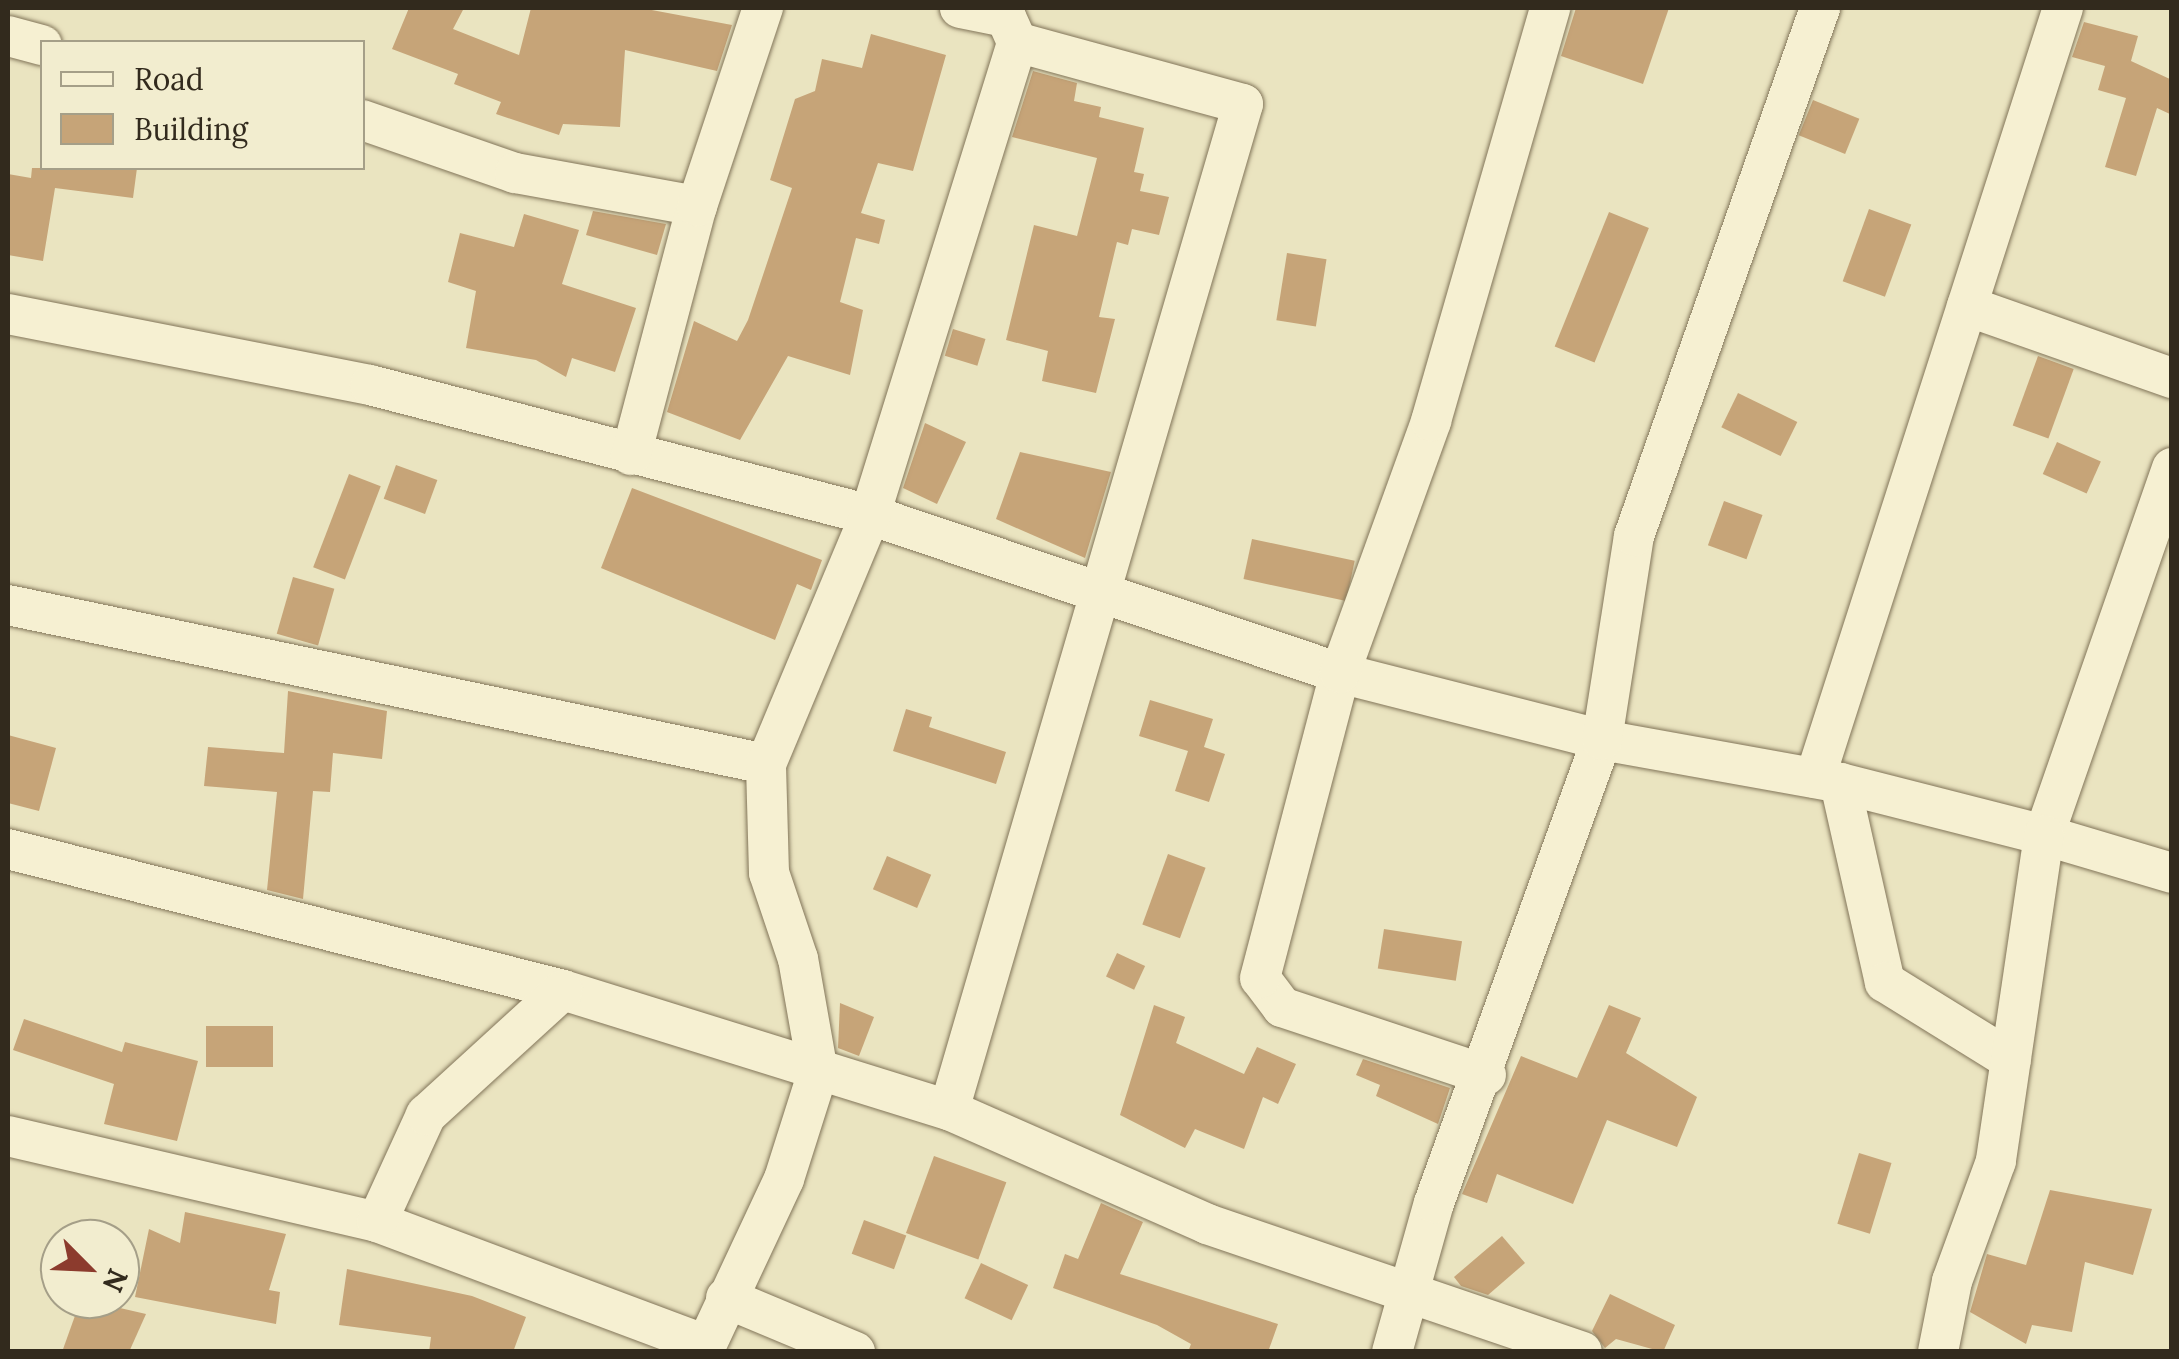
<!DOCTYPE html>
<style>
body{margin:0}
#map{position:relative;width:2179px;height:1359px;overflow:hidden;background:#eae4c0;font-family:Lora,serif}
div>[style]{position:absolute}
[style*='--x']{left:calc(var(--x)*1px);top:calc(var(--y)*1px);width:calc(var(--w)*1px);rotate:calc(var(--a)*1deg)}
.building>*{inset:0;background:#c6a478;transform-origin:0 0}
.roads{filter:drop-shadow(0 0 2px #827559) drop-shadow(0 0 2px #827559)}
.street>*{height:40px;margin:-20px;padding:0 20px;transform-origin:20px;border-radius:20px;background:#f6f0d2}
span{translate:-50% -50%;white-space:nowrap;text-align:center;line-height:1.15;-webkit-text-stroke:8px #f2edcf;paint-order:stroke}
.frame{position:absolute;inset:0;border:10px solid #322a1d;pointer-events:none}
.legend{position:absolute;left:40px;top:40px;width:325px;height:130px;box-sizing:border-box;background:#f2edcf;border:2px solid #a59f88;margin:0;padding:12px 18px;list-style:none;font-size:30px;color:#322a1d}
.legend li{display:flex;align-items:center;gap:20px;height:50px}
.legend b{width:50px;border:2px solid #a59f88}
.north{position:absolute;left:40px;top:1219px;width:100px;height:100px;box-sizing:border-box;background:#f2edcf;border:2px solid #a59f88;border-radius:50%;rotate:114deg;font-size:28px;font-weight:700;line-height:40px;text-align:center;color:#322a1d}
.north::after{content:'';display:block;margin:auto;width:35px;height:45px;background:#8c3b2d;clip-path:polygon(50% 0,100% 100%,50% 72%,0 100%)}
</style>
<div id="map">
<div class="building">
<i style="clip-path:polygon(409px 8px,464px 8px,453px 29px,519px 55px,531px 8px,641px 8px,732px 25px,717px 71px,625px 50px,620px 127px,563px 124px,559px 135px,496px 114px,501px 102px,454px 84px,458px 74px,392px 49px)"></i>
<i style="clip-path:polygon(1576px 8px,1669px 8px,1643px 84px,1561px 56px)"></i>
<i style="clip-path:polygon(2084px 22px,2138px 36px,2131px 61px,2172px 80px,2172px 115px,2157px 108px,2136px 176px,2105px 167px,2126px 98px,2098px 90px,2105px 66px,2072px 57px)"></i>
<i style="clip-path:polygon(871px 34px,946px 55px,913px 171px,878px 163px,861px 213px,885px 220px,879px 244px,856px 238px,840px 302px,863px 310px,850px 375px,788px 356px,740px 440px,667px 412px,694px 321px,737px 341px,748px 320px,792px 188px,770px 180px,795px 99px,815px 91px,822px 59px,862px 68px)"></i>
<i style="clip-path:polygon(1033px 71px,1077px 83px,1074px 101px,1101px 107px,1099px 117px,1144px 128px,1134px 172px,1144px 174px,1140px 191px,1169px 197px,1159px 235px,1132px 229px,1128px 245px,1117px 242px,1099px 317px,1115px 319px,1096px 393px,1042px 381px,1048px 351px,1006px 340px,1034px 225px,1077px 236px,1097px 158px,1012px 137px)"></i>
<i style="left:1813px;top:100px;width:50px;height:38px;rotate:22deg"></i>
<i style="clip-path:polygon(32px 168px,137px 168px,133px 198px,55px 188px,43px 261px,8px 255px,8px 174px,31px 178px)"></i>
<i style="left:1869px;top:209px;width:45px;height:77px;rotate:20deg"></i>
<i style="clip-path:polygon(593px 211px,666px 224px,657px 255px,586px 235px)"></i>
<i style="left:1609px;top:212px;width:43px;height:145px;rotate:22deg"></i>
<i style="clip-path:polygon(524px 214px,579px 230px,562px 284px,636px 308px,615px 372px,572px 358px,566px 377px,536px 360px,466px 348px,476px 291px,448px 282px,460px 233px,514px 247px)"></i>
<i style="left:1287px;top:253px;width:40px;height:68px;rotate:9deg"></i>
<i style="left:953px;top:329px;width:34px;height:28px;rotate:17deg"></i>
<i style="left:2038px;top:356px;width:38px;height:74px;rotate:20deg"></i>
<i style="left:1738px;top:393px;width:66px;height:38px;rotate:26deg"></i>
<i style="clip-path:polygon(925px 423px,966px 442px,937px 504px,903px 488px)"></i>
<i style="left:2057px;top:442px;width:48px;height:35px;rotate:24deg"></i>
<i style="clip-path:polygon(1020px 452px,1111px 472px,1085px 558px,996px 519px)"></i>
<i style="left:396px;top:465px;width:44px;height:36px;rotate:20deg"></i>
<i style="left:349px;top:474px;width:34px;height:100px;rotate:21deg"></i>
<i style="clip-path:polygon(632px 488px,822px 560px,811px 590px,797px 584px,775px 640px,601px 568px)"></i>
<i style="left:1724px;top:501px;width:41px;height:47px;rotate:20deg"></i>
<i style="left:1252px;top:539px;width:105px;height:41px;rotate:12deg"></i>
<i style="left:293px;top:577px;width:43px;height:59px;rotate:16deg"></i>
<i style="clip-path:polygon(288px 691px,387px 711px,382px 759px,333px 753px,330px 792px,313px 791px,303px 899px,267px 890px,277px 792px,204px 786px,208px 747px,284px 753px)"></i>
<i style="clip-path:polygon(1150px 700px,1213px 719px,1204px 747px,1225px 754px,1209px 802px,1175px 791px,1188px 751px,1139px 736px)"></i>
<i style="clip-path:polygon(906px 709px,932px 717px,929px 727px,1006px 752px,996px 784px,893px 751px)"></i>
<i style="clip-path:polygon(8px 735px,56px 748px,39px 811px,8px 803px)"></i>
<i style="left:1168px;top:854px;width:40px;height:75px;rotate:20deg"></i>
<i style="left:887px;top:856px;width:48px;height:36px;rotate:23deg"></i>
<i style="left:1384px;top:929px;width:79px;height:40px;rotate:9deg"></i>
<i style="left:1117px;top:953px;width:31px;height:26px;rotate:25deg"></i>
<i style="clip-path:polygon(840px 1003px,874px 1017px,859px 1056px,838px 1048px)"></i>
<i style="clip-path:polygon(1154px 1005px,1185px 1017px,1176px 1043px,1244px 1074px,1257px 1047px,1296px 1064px,1278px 1104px,1263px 1097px,1244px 1149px,1195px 1129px,1185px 1148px,1120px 1115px)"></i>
<i style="clip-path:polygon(1609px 1005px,1641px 1018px,1626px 1053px,1697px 1097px,1677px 1147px,1607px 1120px,1573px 1204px,1497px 1174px,1487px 1203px,1462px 1194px,1521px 1056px,1577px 1078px)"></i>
<i style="clip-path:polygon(24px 1019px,122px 1052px,125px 1042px,198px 1061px,177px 1141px,104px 1124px,114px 1084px,13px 1050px)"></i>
<i style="left:206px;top:1026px;width:67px;height:41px"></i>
<i style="clip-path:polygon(1363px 1059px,1450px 1088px,1438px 1124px,1376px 1096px,1380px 1085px,1356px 1075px)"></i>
<i style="left:1859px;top:1153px;width:34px;height:74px;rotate:17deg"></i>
<i style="left:934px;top:1156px;width:77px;height:82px;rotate:20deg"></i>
<i style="clip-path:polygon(2050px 1190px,2152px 1209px,2133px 1275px,2085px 1262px,2072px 1332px,2032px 1325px,2026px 1344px,1970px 1312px,1987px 1254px,2026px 1265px)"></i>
<i style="clip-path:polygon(1101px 1203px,1143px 1222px,1120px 1274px,1278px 1324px,1268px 1352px,1188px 1352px,1191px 1344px,1157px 1325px,1053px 1288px,1065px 1254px,1078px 1259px)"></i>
<i style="clip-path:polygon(185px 1212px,286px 1234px,269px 1290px,280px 1292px,276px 1324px,135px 1297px,149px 1229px,180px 1243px)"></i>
<i style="left:864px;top:1220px;width:45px;height:36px;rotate:20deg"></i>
<i style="clip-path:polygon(1502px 1236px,1525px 1263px,1488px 1295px,1461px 1286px,1454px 1277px)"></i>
<i style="left:981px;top:1263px;width:52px;height:39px;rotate:25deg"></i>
<i style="clip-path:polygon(347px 1269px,472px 1296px,526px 1317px,513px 1352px,429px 1352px,431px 1337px,339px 1325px)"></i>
<i style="clip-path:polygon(1610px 1294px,1675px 1325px,1663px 1352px,1616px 1339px,1605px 1348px,1592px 1331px)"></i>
<i style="clip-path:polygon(81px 1299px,146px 1314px,129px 1352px,62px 1352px)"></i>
</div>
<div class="roads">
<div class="street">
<i style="--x:8;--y:36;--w:35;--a:15"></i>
<i style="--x:362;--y:120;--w:162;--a:19.1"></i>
<i style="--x:515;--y:173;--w:185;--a:10.3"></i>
<i style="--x:1967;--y:306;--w:217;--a:19.4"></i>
<i style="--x:8;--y:314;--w:369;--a:11.1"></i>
<i style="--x:370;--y:385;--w:517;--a:14.57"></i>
<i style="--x:870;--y:515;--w:496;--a:18.6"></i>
<i style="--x:1340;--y:673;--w:270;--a:14.3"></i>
<i style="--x:1602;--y:740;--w:242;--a:10.2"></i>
<i style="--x:1840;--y:783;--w:204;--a:77.3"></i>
<i style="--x:1885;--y:982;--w:148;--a:31.8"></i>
<i style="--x:631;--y:455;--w:258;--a:-75.2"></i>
<i style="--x:697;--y:206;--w:209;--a:-71.6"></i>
<i style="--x:2172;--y:468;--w:389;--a:109.2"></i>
<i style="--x:2044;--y:835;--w:134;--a:16.5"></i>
<i style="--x:8;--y:605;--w:774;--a:11.85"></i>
<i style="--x:766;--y:764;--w:270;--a:-67.3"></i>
<i style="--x:870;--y:515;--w:495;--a:-72.7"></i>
<i style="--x:1017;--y:42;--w:27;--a:-114"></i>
<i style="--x:1006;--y:17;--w:47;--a:-168.9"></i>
<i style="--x:1815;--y:778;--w:809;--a:-72.15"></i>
<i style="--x:1840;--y:783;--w:211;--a:14.3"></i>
<i style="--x:2044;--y:835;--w:330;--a:98.4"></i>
<i style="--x:1996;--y:1161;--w:128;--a:110.1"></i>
<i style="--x:1952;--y:1281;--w:72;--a:101.2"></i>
<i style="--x:8;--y:849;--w:573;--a:14.25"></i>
<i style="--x:563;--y:990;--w:404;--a:17.3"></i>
<i style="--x:949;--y:1110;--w:282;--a:23.8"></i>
<i style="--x:1207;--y:1224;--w:396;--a:18.8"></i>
<i style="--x:1486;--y:1075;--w:215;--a:-161.6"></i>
<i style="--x:1282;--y:1007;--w:36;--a:-127"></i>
<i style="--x:1260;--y:978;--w:315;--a:-75.3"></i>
<i style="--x:1340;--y:673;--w:268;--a:-70.1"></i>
<i style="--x:1431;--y:421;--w:430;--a:-73.9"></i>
<i style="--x:949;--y:1110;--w:1048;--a:-73.71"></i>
<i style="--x:1243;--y:104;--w:234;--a:-164.7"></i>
<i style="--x:8;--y:1136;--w:379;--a:13.1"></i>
<i style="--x:377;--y:1222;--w:351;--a:20.5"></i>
<i style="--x:377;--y:1222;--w:118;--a:-65.4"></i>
<i style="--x:426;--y:1115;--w:185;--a:-42.4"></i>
<i style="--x:726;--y:1298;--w:140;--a:22.7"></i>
<i style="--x:703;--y:1352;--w:191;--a:-64.9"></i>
<i style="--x:784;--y:1179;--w:112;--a:-72.4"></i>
<i style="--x:818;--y:1072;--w:115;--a:-100"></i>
<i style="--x:798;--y:959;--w:91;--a:-108.6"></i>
<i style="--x:769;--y:873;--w:109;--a:-91.6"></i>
<i style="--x:1392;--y:1352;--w:155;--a:-74.3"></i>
<i style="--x:1434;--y:1203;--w:493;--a:-70.1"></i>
<i style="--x:1602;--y:740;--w:206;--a:-81.1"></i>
<i style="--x:1634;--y:536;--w:560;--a:-70.59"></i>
</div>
</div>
<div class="frame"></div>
<ul class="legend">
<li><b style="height:12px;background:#f6f0d2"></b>Road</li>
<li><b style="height:28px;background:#c6a478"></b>Building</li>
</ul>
<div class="north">N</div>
</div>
